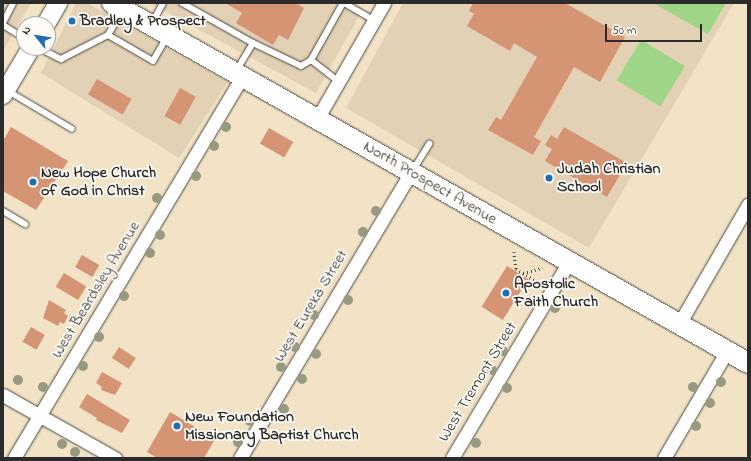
<!DOCTYPE html>
<style>
body{margin:0}
#map{position:relative;width:751px;height:461px;overflow:hidden;background:#f2e3c6;font-family:"Indie Flower",sans-serif}
div>[style]{position:absolute}
[style*='--x']{left:calc(var(--x)*1px);top:calc(var(--y)*1px);width:calc(var(--w)*1px);rotate:calc(var(--a)*1deg)}
.built>*{inset:0;background:#e2d1b4}
.green>*{inset:0;background:#9ed586;transform-origin:0 0}
.building>*{inset:0;background:#d59474;transform-origin:0 0}
.path>*{height:2.5px;margin-top:-1.25px;transform-origin:0;background:repeating-linear-gradient(90deg,#494742 0 1px,transparent 0 4px)}
.roads{filter:drop-shadow(0 0 1px #494742) drop-shadow(0 0 1px #494742)}
.lane>*{height:6px;margin:-3px;padding:0 3px;transform-origin:3px;border-radius:3px;background:#fff}
.street>*{height:13px;margin:-6.5px;padding:0 6.5px;transform-origin:6.5px;border-radius:6.5px;background:#fff}
.secondary>*{height:18px;margin:-9px;padding:0 9px;transform-origin:9px;border-radius:9px;background:#fff}
.primary>*{height:20px;margin:-10px;padding:0 10px;transform-origin:10px;border-radius:10px;background:#fff}
.trees>*{width:10px;height:10px;margin:-5px;border-radius:50%;background:#989a80}
.dots>*{width:11px;height:11px;translate:-50% -50%;box-sizing:border-box;border:2px solid #fdfcf7;border-radius:50%}
span{translate:-50% -50%;white-space:nowrap;text-align:center;line-height:1.15;-webkit-text-stroke:3.5px #fdfcf7;paint-order:stroke}
.poi-label{font-size:16px;color:#2b2b2b;font-weight:700}
.left{translate:0 -50%;text-align:left}
.street-label{font-size:16px;color:#2b2b2b}
.frame{position:absolute;inset:0;border:4px solid #2b2b2b;pointer-events:none}
.north{position:absolute;left:16px;top:16px;width:40px;height:40px;box-sizing:border-box;background:#fdfcf7;border:1px solid #a9a8a5;border-radius:50%;rotate:300deg;font-size:11px;font-weight:700;line-height:16px;text-align:center;color:#2b2b2b}
.north::after{content:'';display:block;margin:auto;width:14px;height:18px;background:#1f6fb2;clip-path:polygon(50% 0,100% 100%,50% 72%,0 100%)}
.scale{position:absolute;left:605px;top:24px;width:97px;height:18px;box-sizing:border-box;border:2px solid #2b2b2b;border-top:0;padding-left:5px;font-size:12px;line-height:14px;white-space:nowrap;color:#2b2b2b;-webkit-text-stroke:3px #fdfcf7;paint-order:stroke}
</style>
<div id="map">
<div class="built">
<i style="clip-path:polygon(3px 3px,31px 3px,3px 51px)"></i>
<i style="clip-path:polygon(76px 3px,87px 3px,228px 82px,179px 158px,41px 73px)"></i>
<i style="clip-path:polygon(150px 3px,352px 3px,363px 9px,316px 93px)"></i>
<i style="clip-path:polygon(403px 3px,734px 3px,589px 248px,346px 108px)"></i>
</div>
<div class="green">
<i style="clip-path:polygon(653px 3px,726px 3px,708px 34px)"></i>
<i style="left:641px;top:40px;width:51px;height:47px;rotate:31deg"></i>
</div>
<div class="building">
<i style="clip-path:polygon(225px 3px,296px 3px,304px 8px,288px 40px,279px 35px,273px 45px,236px 23px,242px 13px)"></i>
<i style="clip-path:polygon(473px 3px,565px 3px,625px 37px,600px 82px,574px 67px,534px 137px,541px 141px,533px 155px,488px 130px,496px 117px,501px 120px,537px 57px,514px 43px,510px 51px,467px 26px,474px 14px,469px 11px)"></i>
<i style="left:97px;top:79px;width:40px;height:18px;rotate:30deg"></i>
<i style="left:180px;top:88px;width:18px;height:32px;rotate:29deg"></i>
<i style="clip-path:polygon(11px 127px,68px 161px,36px 210px,3px 191px,3px 141px)"></i>
<i style="clip-path:polygon(564px 127px,627px 163px,607px 197px,545px 161px,552px 149px,545px 145px,551px 135px,557px 139px)"></i>
<i style="left:269px;top:128px;width:28px;height:18px;rotate:30deg"></i>
<i style="left:82px;top:255px;width:20px;height:14px;rotate:30deg"></i>
<i style="left:507px;top:266px;width:25px;height:48px;rotate:32deg"></i>
<i style="left:64px;top:273px;width:26px;height:16px;rotate:31deg"></i>
<i style="clip-path:polygon(49px 300px,66px 310px,64px 313px,68px 316px,64px 324px,60px 322px,58px 326px,43px 318px)"></i>
<i style="left:31px;top:327px;width:16px;height:17px;rotate:30deg"></i>
<i style="left:119px;top:347px;width:20px;height:13px;rotate:33deg"></i>
<i style="clip-path:polygon(102px 372px,122px 383px,115px 395px,101px 390px,102px 387px,96px 383px)"></i>
<i style="clip-path:polygon(87px 394px,130px 420px,122px 433px,96px 420px,97px 418px,79px 407px)"></i>
<i style="clip-path:polygon(170px 412px,215px 439px,204px 458px,157px 458px,147px 452px)"></i>
</div>
<div class="path">
<i style="--x:514;--y:252;--w:17;--a:83"></i>
<i style="--x:516;--y:269;--w:26;--a:31"></i>
<i style="--x:523;--y:273;--w:20;--a:-15"></i>
</div>
<div class="roads">
<div class="lane">
<i style="--x:182;--y:3;--w:81;--a:29.4"></i>
<i style="--x:253;--y:43;--w:33;--a:121"></i>
<i style="--x:344;--y:3;--w:34;--a:30"></i>
<i style="--x:3;--y:23;--w:22;--a:-63"></i>
<i style="--x:152;--y:23;--w:23;--a:-61"></i>
<i style="--x:3;--y:25;--w:25;--a:32"></i>
<i style="--x:108;--y:35;--w:28;--a:-60"></i>
<i style="--x:253;--y:43;--w:53;--a:25.6"></i>
<i style="--x:301;--y:66;--w:12;--a:-31"></i>
<i style="--x:311;--y:60;--w:65;--a:-60.7"></i>
<i style="--x:39;--y:48;--w:25;--a:27"></i>
<i style="--x:61;--y:59;--w:53;--a:-27.1"></i>
<i style="--x:108;--y:35;--w:52;--a:30"></i>
<i style="--x:153;--y:61;--w:28;--a:-60"></i>
<i style="--x:311;--y:60;--w:36;--a:38"></i>
<i style="--x:8;--y:91;--w:74;--a:30.7"></i>
<i style="--x:413;--y:170;--w:31;--a:-58"></i>
<i style="--x:3;--y:211;--w:26;--a:31"></i>
</div>
<div class="street">
<i style="--x:317;--y:119;--w:134;--a:-60"></i>
<i style="--x:679;--y:324;--w:138;--a:-59.9"></i>
<i style="--x:3;--y:395;--w:129;--a:29.4"></i>
<i style="--x:14;--y:458;--w:444;--a:-59.1"></i>
<i style="--x:240;--y:458;--w:333;--a:-59.1"></i>
<i style="--x:452;--y:458;--w:228;--a:-59.2"></i>
<i style="--x:664;--y:458;--w:124;--a:-59.5"></i>
</div>
<div class="secondary">
<i style="--x:46;--y:24;--w:24;--a:-60"></i>
<i style="--x:3;--y:95;--w:55;--a:-59.2"></i>
</div>
<div class="primary">
<i style="--x:112;--y:3;--w:731;--a:29.51"></i>
</div>
</div>
<div class="trees">
<i style="left:226px;top:127px"></i>
<i style="left:214px;top:146px"></i>
<i style="left:196px;top:176px"></i>
<i style="left:157px;top:198px"></i>
<i style="left:376px;top:211px"></i>
<i style="left:363px;top:232px"></i>
<i style="left:160px;top:235px"></i>
<i style="left:150px;top:253px"></i>
<i style="left:124px;top:296px"></i>
<i style="left:348px;top:300px"></i>
<i style="left:555px;top:308px"></i>
<i style="left:314px;top:315px"></i>
<i style="left:99px;top:337px"></i>
<i style="left:295px;top:347px"></i>
<i style="left:503px;top:351px"></i>
<i style="left:316px;top:354px"></i>
<i style="left:83px;top:366px"></i>
<i style="left:281px;top:367px"></i>
<i style="left:492px;top:370px"></i>
<i style="left:302px;top:379px"></i>
<i style="left:18px;top:380px"></i>
<i style="left:721px;top:382px"></i>
<i style="left:43px;top:387px"></i>
<i style="left:693px;top:387px"></i>
<i style="left:507px;top:388px"></i>
<i style="left:710px;top:403px"></i>
<i style="left:284px;top:409px"></i>
<i style="left:250px;top:421px"></i>
<i style="left:696px;top:426px"></i>
<i style="left:238px;top:442px"></i>
<i style="left:476px;top:443px"></i>
<i style="left:62px;top:444px"></i>
<i style="left:75px;top:452px"></i>
</div>
<div class="dots">
<i style="left:72px;top:21px;background:#1f6fb2"></i>
<i style="left:549px;top:178px;background:#1f6fb2"></i>
<i style="left:33px;top:182px;background:#1f6fb2"></i>
<i style="left:506px;top:293px;background:#1f6fb2"></i>
<i style="left:177px;top:426px;background:#1f6fb2"></i>
</div>
<div class="poi-label">
<span class="left" style="left:80px;top:21px">Bradley &amp; Prospect</span>
<span class="left" style="left:557px;top:178px">Judah Christian<br>School</span>
<span class="left" style="left:41px;top:182px">New Hope Church<br>of God in Christ</span>
<span class="left" style="left:514px;top:293px">Apostolic<br>Faith Church</span>
<span class="left" style="left:185px;top:426px">New Foundation<br>Missionary Baptist Church</span>
</div>
<div class="street-label">
<span style="left:430px;top:183px;rotate:30deg">North Prospect Avenue</span>
<span style="left:96px;top:290px;rotate:-59deg">West Beardsley Avenue</span>
<span style="left:311px;top:306px;rotate:-59deg">West Eureka Street</span>
<span style="left:478px;top:382px;rotate:-59deg">West Tremont Street</span>
</div>
<div class="frame"></div>
<div class="north">N</div>
<div class="scale">50 m</div>
</div>
